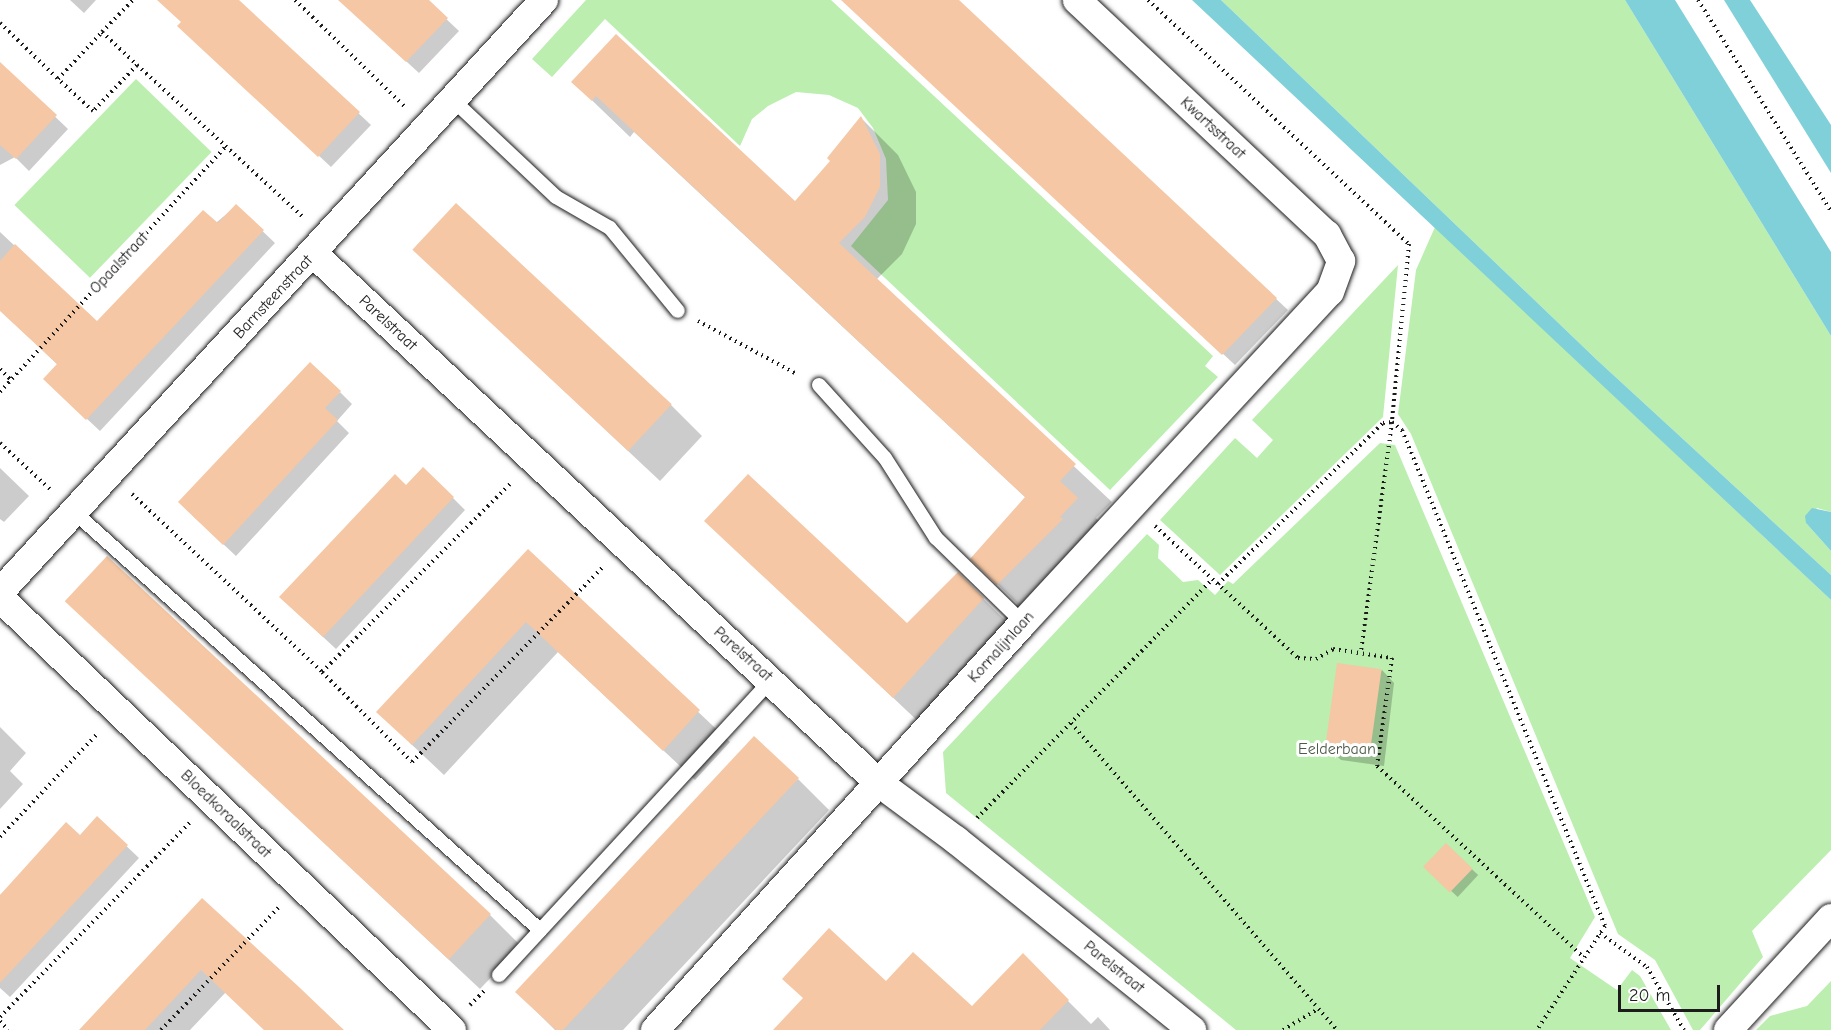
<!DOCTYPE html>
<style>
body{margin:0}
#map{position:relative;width:1831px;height:1030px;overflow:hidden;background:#fff;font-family:"Comic Neue",sans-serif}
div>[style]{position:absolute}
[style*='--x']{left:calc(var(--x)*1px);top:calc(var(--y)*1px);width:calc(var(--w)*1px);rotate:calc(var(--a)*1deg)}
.green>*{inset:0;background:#bbeeaf;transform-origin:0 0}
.water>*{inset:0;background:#7fd0d8}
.shadow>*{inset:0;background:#0003;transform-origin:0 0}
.building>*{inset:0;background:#f5c7a4;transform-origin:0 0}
.path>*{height:4px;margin-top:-2px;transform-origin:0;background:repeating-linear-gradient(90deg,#1c1c1c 0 1.5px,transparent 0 6px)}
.roads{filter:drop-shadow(0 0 2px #1c1c1c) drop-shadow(0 0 2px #1c1c1c)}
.service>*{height:14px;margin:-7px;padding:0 7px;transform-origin:7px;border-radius:7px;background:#fff}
.minor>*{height:28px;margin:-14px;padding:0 14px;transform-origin:14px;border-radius:14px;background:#fff}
span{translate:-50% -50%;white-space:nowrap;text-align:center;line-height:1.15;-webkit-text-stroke:6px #fff;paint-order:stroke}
.street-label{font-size:16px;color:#1c1c1c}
.park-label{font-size:16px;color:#4c5b48}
.scale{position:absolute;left:1618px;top:985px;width:102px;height:27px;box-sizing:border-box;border:3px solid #1c1c1c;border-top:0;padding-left:8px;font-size:18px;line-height:21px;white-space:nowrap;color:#1c1c1c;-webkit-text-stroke:4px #fff;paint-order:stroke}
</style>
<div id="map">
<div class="green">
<i style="clip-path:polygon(586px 0,831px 0,1213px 356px,1205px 366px,1218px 377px,1110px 490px,851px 246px,888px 200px,886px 159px,873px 128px,858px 108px,829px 95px,796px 92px,768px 106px,752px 119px,740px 146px,605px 19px,552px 77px,532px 59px)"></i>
<i style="clip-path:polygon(1221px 0,1625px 0,1831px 336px,1831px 512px,1817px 508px,1806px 523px,1831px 551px,1831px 575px,1597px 360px)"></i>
<i style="left:136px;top:79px;width:105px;height:175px;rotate:44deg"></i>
<i style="clip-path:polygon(1435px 227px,1831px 600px,1831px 850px,1752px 931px,1763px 957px,1700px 1030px,1693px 1030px,1655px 960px,1618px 934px,1411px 434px,1398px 414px,1416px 270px)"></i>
<i style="clip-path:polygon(1398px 265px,1383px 417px,1220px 575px,1160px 520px,1235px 438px,1257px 458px,1273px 440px,1252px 420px)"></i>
<i style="clip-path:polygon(1380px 443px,1395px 445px,1595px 917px,1570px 958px,1617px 990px,1632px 970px,1640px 976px,1671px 1030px,1236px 1030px,946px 793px,943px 752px,1147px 534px,1159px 545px,1158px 558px,1183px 582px,1198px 580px,1215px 595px,1228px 581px,1233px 584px)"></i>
<i style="clip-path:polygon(1831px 981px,1831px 1030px,1756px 1030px,1770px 1016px,1807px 1006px)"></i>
</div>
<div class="water">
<i style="clip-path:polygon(1192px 0,1221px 0,1597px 360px,1831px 575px,1831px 600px)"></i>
<i style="clip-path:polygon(1625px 0,1675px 0,1831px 252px,1831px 336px)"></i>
<i style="clip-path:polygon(1724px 0,1750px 0,1831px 125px,1831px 173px)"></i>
<i style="clip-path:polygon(1812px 508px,1831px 512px,1831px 551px,1806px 523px,1805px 516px)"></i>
</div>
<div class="shadow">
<i style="clip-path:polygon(70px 0,96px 0,84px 13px)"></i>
<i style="clip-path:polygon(175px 0,238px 0,371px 125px,331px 167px,191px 37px)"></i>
<i style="clip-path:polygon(339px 0,426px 0,459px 31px,419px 73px)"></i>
<i style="clip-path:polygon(843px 0,957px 0,1288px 310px,1235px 365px)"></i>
<i style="clip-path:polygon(0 64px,68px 129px,29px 171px,15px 157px,0 165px)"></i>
<i style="clip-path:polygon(573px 82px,795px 203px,832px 161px,861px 118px,898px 155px,916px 192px,916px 224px,902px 254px,876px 280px,1112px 502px,1096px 518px,1114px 536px,1034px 620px,972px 559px,1026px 498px,634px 132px,630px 137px)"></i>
<i style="clip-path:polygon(236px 206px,275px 243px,100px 431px,57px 391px,58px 365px,0 310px,0 232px,97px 323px)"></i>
<i style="clip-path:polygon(446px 280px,671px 405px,702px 436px,660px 481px)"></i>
<i style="clip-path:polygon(340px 392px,352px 404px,337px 421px,349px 433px,236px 556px,192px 515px)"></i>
<i style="clip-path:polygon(0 468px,29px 496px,4px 522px,0 519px)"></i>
<i style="clip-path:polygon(406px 487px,453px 498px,465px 510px,336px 649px,294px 610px)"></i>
<i style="clip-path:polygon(706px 521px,907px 626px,958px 574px,1013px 628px,923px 726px)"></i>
<i style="clip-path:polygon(528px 551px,730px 742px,695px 780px,558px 652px,444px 775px,410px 743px)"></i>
<i style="clip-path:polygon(66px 601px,490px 915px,521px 946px,480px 989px)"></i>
<i style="clip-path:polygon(1382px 670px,1394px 683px,1384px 766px,1341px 760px,1328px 748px)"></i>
<i style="clip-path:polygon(0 727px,26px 753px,10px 771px,23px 784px,0 809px)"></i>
<i style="clip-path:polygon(798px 779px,829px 810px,623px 1030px,555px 1030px,518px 993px)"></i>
<i style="clip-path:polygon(97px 818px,139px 858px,10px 997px,0 988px,0 895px,80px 837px)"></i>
<i style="left:1446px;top:845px;width:44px;height:30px;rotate:43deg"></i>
<i style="clip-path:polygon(202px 900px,342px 1030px,265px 1030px,226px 992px,190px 1030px,81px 1030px)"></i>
<i style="clip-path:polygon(1023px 956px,1091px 1024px,1098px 1017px,1110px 1030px,775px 1030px,886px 983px,972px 1009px)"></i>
</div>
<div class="building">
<i style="clip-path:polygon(157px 0,239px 0,360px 112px,318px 157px,177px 26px,181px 22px)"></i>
<i style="clip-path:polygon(338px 0,429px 0,448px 18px,406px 62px)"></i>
<i style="clip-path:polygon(841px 0,959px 0,1277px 298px,1222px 355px)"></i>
<i style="clip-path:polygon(616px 34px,795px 201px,830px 161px,827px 158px,861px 116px,880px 154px,880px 187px,865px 217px,839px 243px,1076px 464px,1060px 481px,1078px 498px,1060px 517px,1063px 519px,997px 585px,970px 559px,1025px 497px,596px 96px,592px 101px,571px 82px)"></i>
<i style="clip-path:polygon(0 62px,57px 115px,16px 159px,0 145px)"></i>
<i style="left:456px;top:203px;width:295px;height:64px;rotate:43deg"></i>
<i style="clip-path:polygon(236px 204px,264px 230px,86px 420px,43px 379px,57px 364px,0 311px,0 261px,15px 244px,97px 321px,203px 210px,218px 223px)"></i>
<i style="clip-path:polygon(310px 362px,341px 391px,325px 408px,338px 420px,223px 545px,178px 502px)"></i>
<i style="clip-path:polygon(423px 467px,454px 497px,323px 637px,279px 597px,395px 474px,406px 485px)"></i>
<i style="clip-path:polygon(748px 474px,907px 623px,958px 572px,984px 598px,893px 698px,704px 521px)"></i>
<i style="clip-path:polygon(528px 549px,700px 710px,663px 751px,526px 622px,412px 745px,376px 712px)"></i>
<i style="left:107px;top:556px;width:525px;height:62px;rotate:43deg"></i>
<i style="left:1337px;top:663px;width:45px;height:87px;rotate:8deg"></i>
<i style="clip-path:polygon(754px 736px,799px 778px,563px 1030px,556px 1030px,515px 992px)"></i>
<i style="clip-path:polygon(97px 816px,128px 845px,0 983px,0 895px,66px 822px,80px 835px)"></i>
<i style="left:1446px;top:843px;width:37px;height:33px;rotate:44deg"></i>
<i style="clip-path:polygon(202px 898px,299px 987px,344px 1030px,264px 1030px,201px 970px,145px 1030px,79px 1030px)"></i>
<i style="clip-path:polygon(829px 928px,886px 981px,913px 952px,972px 1006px,1023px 953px,1069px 1000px,1040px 1030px,773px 1030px,803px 998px,782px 979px)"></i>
</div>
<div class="path">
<i style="--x:295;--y:0;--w:153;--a:44.2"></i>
<i style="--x:1148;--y:0;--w:357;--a:43.1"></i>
<i style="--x:1409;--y:244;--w:179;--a:95.5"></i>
<i style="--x:1392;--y:422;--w:13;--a:39"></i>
<i style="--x:1402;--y:430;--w:536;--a:67.74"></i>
<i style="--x:1605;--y:926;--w:124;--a:123.2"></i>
<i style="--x:1698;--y:0;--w:249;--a:57.8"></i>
<i style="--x:0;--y:23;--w:81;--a:44"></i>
<i style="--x:102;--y:32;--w:48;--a:43.3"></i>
<i style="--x:137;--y:65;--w:64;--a:133.7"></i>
<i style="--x:93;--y:111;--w:47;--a:-137.6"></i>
<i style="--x:58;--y:79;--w:64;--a:-46.9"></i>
<i style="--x:102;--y:32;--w:45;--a:-45.9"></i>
<i style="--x:137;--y:65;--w:224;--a:42.5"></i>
<i style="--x:698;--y:321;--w:112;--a:28.2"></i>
<i style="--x:0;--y:369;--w:16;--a:45"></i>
<i style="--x:0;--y:392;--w:334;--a:-47.4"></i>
<i style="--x:0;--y:443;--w:71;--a:42.7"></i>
<i style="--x:132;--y:494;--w:260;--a:43.1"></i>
<i style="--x:322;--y:672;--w:127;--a:45"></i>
<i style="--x:412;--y:762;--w:273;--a:-45.6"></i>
<i style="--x:1155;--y:526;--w:195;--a:42.7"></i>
<i style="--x:1298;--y:658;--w:18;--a:3"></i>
<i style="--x:1316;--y:659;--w:20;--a:-30"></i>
<i style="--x:1333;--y:649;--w:60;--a:8.7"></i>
<i style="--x:1392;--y:658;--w:109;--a:97.9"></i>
<i style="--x:1377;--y:766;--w:282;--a:42.8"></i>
<i style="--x:1218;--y:584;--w:231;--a:-44.3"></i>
<i style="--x:1383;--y:423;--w:9;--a:-6"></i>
<i style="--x:1392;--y:422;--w:232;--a:97.7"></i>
<i style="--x:322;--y:672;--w:269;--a:-45"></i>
<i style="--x:1071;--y:723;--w:406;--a:49.1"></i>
<i style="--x:977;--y:818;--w:336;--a:-45.4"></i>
<i style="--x:0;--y:837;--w:140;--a:-46.7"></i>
<i style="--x:1600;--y:933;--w:58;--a:35.9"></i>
<i style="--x:1647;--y:967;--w:73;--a:59.6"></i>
<i style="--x:470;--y:1005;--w:20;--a:-45"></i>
<i style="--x:0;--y:1017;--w:272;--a:-45.7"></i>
<i style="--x:0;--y:1021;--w:12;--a:48"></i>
<i style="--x:161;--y:1030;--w:170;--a:-46.2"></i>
<i style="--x:1283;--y:1030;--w:41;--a:-31"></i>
</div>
<div class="roads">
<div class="service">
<i style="--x:453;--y:100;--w:141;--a:43.3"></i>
<i style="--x:556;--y:197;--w:62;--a:29.9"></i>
<i style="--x:610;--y:228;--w:107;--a:50.7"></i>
<i style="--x:819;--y:385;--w:98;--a:47.9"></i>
<i style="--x:885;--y:458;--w:95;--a:57.5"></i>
<i style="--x:936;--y:538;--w:122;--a:44.3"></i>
<i style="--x:72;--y:510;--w:629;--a:41.91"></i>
<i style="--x:499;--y:975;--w:401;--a:-47.3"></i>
</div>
<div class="minor">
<i style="--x:314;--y:254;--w:774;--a:43.12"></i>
<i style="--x:879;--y:783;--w:96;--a:36.5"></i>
<i style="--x:956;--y:840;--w:303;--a:38.8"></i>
<i style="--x:0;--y:592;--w:804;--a:-47.42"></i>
<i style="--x:0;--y:598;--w:625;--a:43.7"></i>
<i style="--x:655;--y:1030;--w:549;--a:-47.88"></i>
<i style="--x:1023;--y:623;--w:451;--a:-47.2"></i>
<i style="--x:1330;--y:292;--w:33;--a:-70"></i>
<i style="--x:1341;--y:261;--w:30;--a:-118"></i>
<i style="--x:1327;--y:235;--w:343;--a:-136.8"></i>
<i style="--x:1728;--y:1030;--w:152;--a:-47.4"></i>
</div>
</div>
<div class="street-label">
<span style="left:1213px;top:128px;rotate:43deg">Kwartsstraat</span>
<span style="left:119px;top:263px;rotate:-47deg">Opaalstraat</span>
<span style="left:273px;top:297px;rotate:-47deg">Barnsteenstraat</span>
<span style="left:388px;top:323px;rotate:43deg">Parelstraat</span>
<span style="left:1001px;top:647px;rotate:-48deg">Kornalijnlaan</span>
<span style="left:743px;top:654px;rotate:42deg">Parelstraat</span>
<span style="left:226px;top:814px;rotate:44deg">Bloedkoraalstraat</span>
<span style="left:1114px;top:967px;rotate:39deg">Parelstraat</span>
</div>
<div class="park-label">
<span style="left:1337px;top:749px">Eelderbaan</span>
</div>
<div class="scale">20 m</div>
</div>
